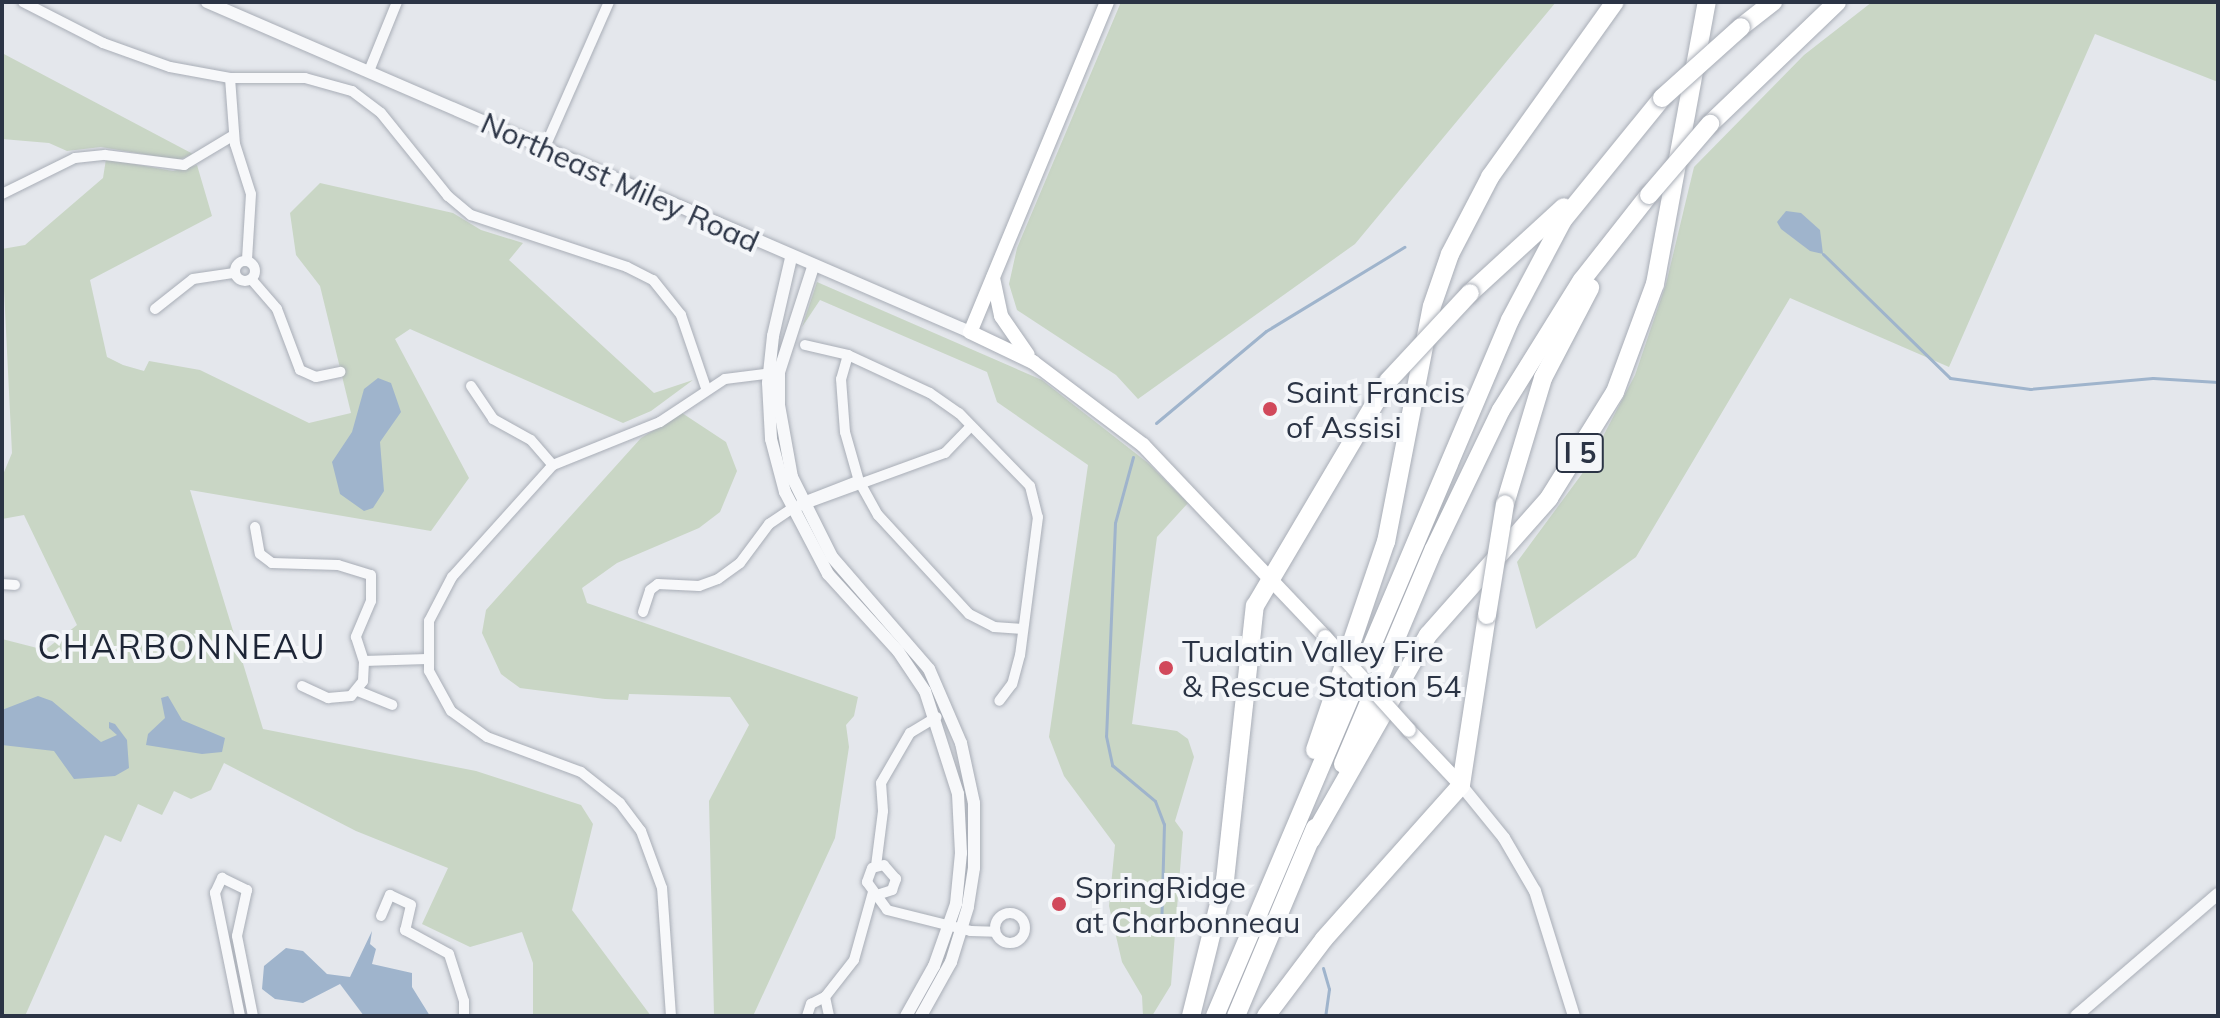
<!DOCTYPE html>
<style>
body{margin:0}
#map{position:relative;width:2220px;height:1018px;overflow:hidden;background:#e4e7ec;font-family:Mulish,sans-serif}
div>[style]{position:absolute}
[style*='--x']{left:calc(var(--x)*1px);top:calc(var(--y)*1px);width:calc(var(--w)*1px);rotate:calc(var(--a)*1deg)}
.green>*{inset:0;background:#c9d6c5}
.water>*{inset:0;background:#9fb4cc}
.stream>*{height:3px;margin:-1.5px;padding:0 1.5px;transform-origin:1.5px;border-radius:1.5px;background:#9fb4cc}
.roads{filter:drop-shadow(0 0 2px #a9aeb7) drop-shadow(0 0 2px #a9aeb7)}
.minor>*{height:10px;margin:-5px;padding:0 5px;transform-origin:5px;border-radius:5px;background:#f7f8fa}
.minor>.ring{margin:-5px;padding:0;box-sizing:content-box;background:none;border:10px solid #f7f8fa;border-radius:50%}
.tertiary>*{height:12px;margin:-6px;padding:0 6px;transform-origin:6px;border-radius:6px;background:#f7f8fa}
.secondary>*{height:14px;margin:-7px;padding:0 7px;transform-origin:7px;border-radius:7px;background:#fff}
.motorway>*{height:18px;margin:-9px;padding:0 9px;transform-origin:9px;border-radius:9px;background:#fff}
.bridges{filter:drop-shadow(0 0 2px #a9aeb7) drop-shadow(0 0 2px #a9aeb7)}
.secondary-bridge>*{height:14px;margin:-7px;padding:0 7px;transform-origin:7px;border-radius:7px;background:#fff}
.motorway-bridge>*{height:18px;margin:-9px;padding:0 9px;transform-origin:9px;border-radius:9px;background:#fff}
.dots>*{width:22px;height:22px;translate:-50% -50%;box-sizing:border-box;border:4px solid #f4f6f9;border-radius:50%}
span{translate:-50% -50%;white-space:nowrap;text-align:center;line-height:1.15;-webkit-text-stroke:8px #f4f6f9;paint-order:stroke}
.shield-label span{padding:2px 6px;background:#f4f6f9;border:2px solid;border-radius:6px;-webkit-text-stroke-width:0}
.shield-label{font-size:28px;color:#2b3445;font-weight:700}
.street-label{font-size:30px;color:#2b3445}
.poi-label{font-size:30px;color:#2b3445}
.left{translate:0 -50%;text-align:left}
.quarter-label{font-size:34px;color:#1d2536;letter-spacing:2px}
.frame{position:absolute;inset:0;border:4px solid #2b3445;pointer-events:none}
</style>
<div id="map">
<div class="green">
<i style="clip-path:polygon(1121px 2px,1556px 2px,1355px 244px,1138px 399px,1116px 375px,1017px 310px,1009px 284px,1017px 248px)"></i>
<i style="clip-path:polygon(1872px 2px,2218px 2px,2218px 82px,2095px 34px,1949px 367px,1790px 298px,1636px 557px,1536px 629px,1517px 562px,1587px 467px,1635px 375px,1666px 284px,1694px 167px,1804px 55px)"></i>
<i style="clip-path:polygon(2px 53px,193px 154px,178px 160px,101px 147px,67px 151px,49px 143px,2px 139px)"></i>
<i style="clip-path:polygon(106px 159px,173px 171px,197px 165px,212px 216px,90px 280px,107px 357px,123px 365px,144px 371px,149px 361px,200px 370px,309px 423px,351px 413px,320px 286px,296px 255px,290px 213px,320px 183px,453px 213px,481px 230px,523px 243px,509px 260px,654px 393px,693px 380px,651px 411px,623px 423px,410px 329px,395px 339px,469px 478px,431px 531px,190px 490px,263px 729px,476px 771px,581px 805px,593px 824px,572px 910px,651px 1016px,533px 1016px,533px 963px,522px 932px,470px 947px,422px 924px,448px 868px,356px 831px,224px 763px,211px 790px,191px 799px,174px 791px,162px 815px,138px 804px,121px 842px,105px 835px,25px 1016px,2px 1016px,2px 639px,45px 650px,77px 625px,24px 515px,2px 519px,2px 477px,12px 453px,2px 249px,25px 245px,103px 178px)"></i>
<i style="clip-path:polygon(817px 282px,1042px 380px,1148px 463px,1188px 503px,1157px 537px,1132px 724px,1177px 731px,1188px 739px,1194px 757px,1175px 821px,1183px 832px,1171px 985px,1152px 1016px,1143px 1016px,1142px 996px,1122px 962px,1109px 906px,1115px 845px,1064px 776px,1049px 737px,1088px 465px,997px 402px,987px 372px,820px 300px,802px 327px)"></i>
<i style="clip-path:polygon(682px 413px,726px 442px,737px 471px,720px 512px,699px 528px,617px 563px,582px 588px,587px 603px,858px 697px,854px 716px,846px 725px,849px 747px,835px 838px,753px 1016px,714px 1016px,709px 801px,749px 725px,730px 697px,629px 694px,628px 700px,605px 699px,520px 688px,501px 674px,482px 633px,486px 610px,641px 438px)"></i>
</div>
<div class="water">
<i style="clip-path:polygon(1786px 211px,1801px 213px,1820px 230px,1823px 254px,1810px 251px,1781px 229px,1777px 222px)"></i>
<i style="clip-path:polygon(378px 378px,391px 383px,401px 412px,380px 442px,384px 491px,373px 508px,364px 511px,340px 494px,332px 462px,352px 432px,364px 389px)"></i>
<i style="clip-path:polygon(38px 696px,52px 701px,101px 742px,117px 735px,109px 728px,109px 722px,115px 724px,127px 740px,129px 768px,115px 776px,74px 779px,54px 751px,2px 745px,2px 710px)"></i>
<i style="clip-path:polygon(168px 696px,182px 720px,225px 738px,222px 752px,202px 754px,146px 745px,148px 734px,165px 718px,161px 698px)"></i>
<i style="clip-path:polygon(372px 931px,370px 944px,376px 949px,372px 964px,412px 973px,412px 987px,430px 1016px,364px 1016px,340px 984px,303px 1003px,275px 999px,262px 989px,264px 966px,286px 948px,303px 951px,327px 974px,350px 977px)"></i>
</div>
<div class="stream">
<i style="--x:1823;--y:254;--w:177;--a:44.3"></i>
<i style="--x:1950;--y:378;--w:81;--a:7.8"></i>
<i style="--x:2030;--y:389;--w:123;--a:-5.1"></i>
<i style="--x:2153;--y:378;--w:65;--a:3.5"></i>
<i style="--x:1156;--y:423;--w:143;--a:-39.9"></i>
<i style="--x:1266;--y:331;--w:162;--a:-31.3"></i>
<i style="--x:1133;--y:457;--w:68;--a:105.3"></i>
<i style="--x:1115;--y:523;--w:213;--a:92.4"></i>
<i style="--x:1106;--y:736;--w:30;--a:78"></i>
<i style="--x:1112;--y:765;--w:56;--a:39.9"></i>
<i style="--x:1155;--y:801;--w:25;--a:69"></i>
<i style="--x:1164;--y:824;--w:108;--a:91.6"></i>
<i style="--x:1323;--y:968;--w:22;--a:74"></i>
<i style="--x:1329;--y:989;--w:27;--a:98"></i>
</div>
<div class="roads">
<div class="minor">
<i style="--x:23;--y:2;--w:90;--a:27.1"></i>
<i style="--x:103;--y:43;--w:71;--a:19.7"></i>
<i style="--x:170;--y:67;--w:61;--a:10.4"></i>
<i style="--x:230;--y:78;--w:75;--a:0"></i>
<i style="--x:305;--y:78;--w:49;--a:15.5"></i>
<i style="--x:352;--y:91;--w:36;--a:37"></i>
<i style="--x:381;--y:113;--w:107;--a:51.1"></i>
<i style="--x:448;--y:196;--w:30;--a:40"></i>
<i style="--x:471;--y:215;--w:164;--a:18.4"></i>
<i style="--x:627;--y:267;--w:29;--a:27"></i>
<i style="--x:653;--y:280;--w:45;--a:51.3"></i>
<i style="--x:681;--y:315;--w:77;--a:71.1"></i>
<i style="--x:369;--y:71;--w:74;--a:-67.9"></i>
<i style="--x:230;--y:78;--w:66;--a:85.7"></i>
<i style="--x:235;--y:144;--w:52;--a:72.3"></i>
<i style="--x:251;--y:194;--w:65;--a:93.5"></i>
<i style="--x:545;--y:147;--w:158;--a:-66.2"></i>
<i style="--x:2;--y:194;--w:81;--a:-26.3"></i>
<i style="--x:75;--y:158;--w:30;--a:-6"></i>
<i style="--x:105;--y:155;--w:80;--a:7.2"></i>
<i style="--x:184;--y:165;--w:58;--a:-31"></i>
<i class="ring" style="left:235px;top:261px;width:10px;height:10px"></i>
<i style="--x:252;--y:280;--w:38;--a:49"></i>
<i style="--x:277;--y:309;--w:65;--a:69.3"></i>
<i style="--x:300;--y:370;--w:17;--a:24"></i>
<i style="--x:316;--y:377;--w:25;--a:-12"></i>
<i style="--x:155;--y:309;--w:48;--a:-38.3"></i>
<i style="--x:193;--y:279;--w:40;--a:-8.5"></i>
<i style="--x:805;--y:345;--w:44;--a:13.1"></i>
<i style="--x:848;--y:355;--w:90;--a:24.9"></i>
<i style="--x:930;--y:393;--w:35;--a:35"></i>
<i style="--x:959;--y:413;--w:102;--a:45.8"></i>
<i style="--x:1030;--y:486;--w:32;--a:76"></i>
<i style="--x:1038;--y:517;--w:139;--a:97.4"></i>
<i style="--x:1020;--y:655;--w:30;--a:105"></i>
<i style="--x:1012;--y:684;--w:21;--a:127"></i>
<i style="--x:848;--y:355;--w:25;--a:106"></i>
<i style="--x:841;--y:379;--w:53;--a:85.7"></i>
<i style="--x:845;--y:432;--w:51;--a:74.1"></i>
<i style="--x:859;--y:481;--w:39;--a:61"></i>
<i style="--x:878;--y:515;--w:134;--a:47.4"></i>
<i style="--x:969;--y:614;--w:28;--a:27"></i>
<i style="--x:994;--y:627;--w:29;--a:4"></i>
<i style="--x:471;--y:386;--w:40;--a:56"></i>
<i style="--x:493;--y:419;--w:43;--a:28.9"></i>
<i style="--x:531;--y:440;--w:33;--a:49"></i>
<i style="--x:801;--y:503;--w:60;--a:-21.4"></i>
<i style="--x:255;--y:527;--w:27;--a:80"></i>
<i style="--x:260;--y:554;--w:15;--a:37"></i>
<i style="--x:272;--y:563;--w:66;--a:1.7"></i>
<i style="--x:338;--y:565;--w:34;--a:17"></i>
<i style="--x:371;--y:575;--w:26;--a:90"></i>
<i style="--x:371;--y:601;--w:39;--a:113"></i>
<i style="--x:356;--y:637;--w:25;--a:72"></i>
<i style="--x:364;--y:661;--w:63;--a:-1.8"></i>
<i style="--x:2;--y:584;--w:13;--a:4"></i>
<i style="--x:643;--y:612;--w:23;--a:-72"></i>
<i style="--x:650;--y:590;--w:10;--a:-37"></i>
<i style="--x:658;--y:584;--w:41;--a:2.8"></i>
<i style="--x:699;--y:586;--w:20;--a:-20"></i>
<i style="--x:718;--y:579;--w:27;--a:-36"></i>
<i style="--x:740;--y:563;--w:49;--a:-53.4"></i>
<i style="--x:769;--y:524;--w:27;--a:-34"></i>
<i style="--x:791;--y:509;--w:164;--a:-20"></i>
<i style="--x:945;--y:453;--w:37;--a:-46"></i>
<i style="--x:302;--y:686;--w:29;--a:25"></i>
<i style="--x:328;--y:698;--w:23;--a:-5"></i>
<i style="--x:351;--y:696;--w:19;--a:-51"></i>
<i style="--x:363;--y:681;--w:20;--a:-87"></i>
<i style="--x:358;--y:691;--w:37;--a:22"></i>
<i style="--x:876;--y:866;--w:55;--a:-82.7"></i>
<i style="--x:883;--y:811;--w:28;--a:-94"></i>
<i style="--x:881;--y:783;--w:58;--a:-59.9"></i>
<i style="--x:910;--y:733;--w:31;--a:-31"></i>
<i style="--x:880;--y:894;--w:13;--a:-18"></i>
<i style="--x:892;--y:890;--w:12;--a:-70"></i>
<i style="--x:896;--y:879;--w:18;--a:-131"></i>
<i style="--x:884;--y:865;--w:12;--a:166"></i>
<i style="--x:872;--y:868;--w:15;--a:110"></i>
<i style="--x:867;--y:882;--w:34;--a:54"></i>
<i style="--x:887;--y:910;--w:87;--a:14"></i>
<i style="--x:971;--y:931;--w:24;--a:2"></i>
<i class="ring" style="left:995px;top:913px;width:20px;height:20px"></i>
<i style="--x:381;--y:916;--w:23;--a:-67"></i>
<i style="--x:390;--y:895;--w:23;--a:25"></i>
<i style="--x:411;--y:905;--w:26;--a:103"></i>
<i style="--x:405;--y:930;--w:50;--a:28.6"></i>
<i style="--x:449;--y:954;--w:49;--a:72.3"></i>
<i style="--x:464;--y:1001;--w:15;--a:90"></i>
<i style="--x:825;--y:997;--w:19;--a:78"></i>
<i style="--x:240;--y:1016;--w:126;--a:-101.5"></i>
<i style="--x:215;--y:893;--w:17;--a:-65"></i>
<i style="--x:222;--y:878;--w:28;--a:26"></i>
<i style="--x:247;--y:890;--w:47;--a:102.3"></i>
<i style="--x:237;--y:936;--w:82;--a:78.7"></i>
<i style="--x:671;--y:1016;--w:128;--a:-94"></i>
<i style="--x:662;--y:888;--w:61;--a:-110.2"></i>
<i style="--x:641;--y:831;--w:35;--a:-127"></i>
<i style="--x:620;--y:803;--w:50;--a:-141.5"></i>
<i style="--x:581;--y:772;--w:100;--a:-159.6"></i>
<i style="--x:487;--y:737;--w:44;--a:-144.2"></i>
<i style="--x:451;--y:711;--w:46;--a:-118.8"></i>
<i style="--x:429;--y:671;--w:50;--a:-90"></i>
<i style="--x:429;--y:621;--w:50;--a:-62.4"></i>
<i style="--x:452;--y:577;--w:151;--a:-48"></i>
<i style="--x:553;--y:465;--w:115;--a:-21.9"></i>
<i style="--x:660;--y:422;--w:78;--a:-33.5"></i>
<i style="--x:725;--y:379;--w:48;--a:-7.1"></i>
<i style="--x:807;--y:1016;--w:13;--a:-72"></i>
<i style="--x:811;--y:1004;--w:16;--a:-27"></i>
<i style="--x:825;--y:997;--w:47;--a:-51.9"></i>
<i style="--x:854;--y:960;--w:71;--a:-74.4"></i>
</div>
<div class="tertiary">
<i style="--x:207;--y:2;--w:831;--a:23.39"></i>
<i style="--x:791;--y:258;--w:80;--a:103"></i>
<i style="--x:773;--y:336;--w:47;--a:96.1"></i>
<i style="--x:768;--y:383;--w:56;--a:86.9"></i>
<i style="--x:771;--y:439;--w:55;--a:75.2"></i>
<i style="--x:785;--y:492;--w:93;--a:62.3"></i>
<i style="--x:828;--y:574;--w:104;--a:47.7"></i>
<i style="--x:898;--y:651;--w:48;--a:56"></i>
<i style="--x:925;--y:691;--w:108;--a:72.2"></i>
<i style="--x:958;--y:794;--w:59;--a:87.1"></i>
<i style="--x:961;--y:853;--w:51;--a:95.6"></i>
<i style="--x:956;--y:904;--w:66;--a:109.5"></i>
<i style="--x:934;--y:966;--w:57;--a:119.2"></i>
<i style="--x:813;--y:267;--w:110;--a:107.9"></i>
<i style="--x:779;--y:372;--w:33;--a:90"></i>
<i style="--x:779;--y:405;--w:73;--a:79.8"></i>
<i style="--x:792;--y:477;--w:89;--a:63.4"></i>
<i style="--x:832;--y:557;--w:148;--a:49.1"></i>
<i style="--x:929;--y:669;--w:81;--a:66.6"></i>
<i style="--x:961;--y:743;--w:61;--a:77.8"></i>
<i style="--x:974;--y:803;--w:65;--a:90"></i>
<i style="--x:974;--y:868;--w:39;--a:99"></i>
<i style="--x:968;--y:907;--w:58;--a:107.2"></i>
<i style="--x:951;--y:962;--w:62;--a:119.1"></i>
<i style="--x:1461;--y:785;--w:68;--a:50.9"></i>
<i style="--x:1504;--y:838;--w:61;--a:59.7"></i>
<i style="--x:1535;--y:891;--w:131;--a:72.7"></i>
<i style="--x:2076;--y:1016;--w:187;--a:-40.7"></i>
</div>
<div class="secondary">
<i style="--x:1107;--y:2;--w:357;--a:112.5"></i>
<i style="--x:970;--y:332;--w:70;--a:25.5"></i>
<i style="--x:1033;--y:362;--w:138;--a:37"></i>
<i style="--x:1143;--y:445;--w:265;--a:46.5"></i>
<i style="--x:993;--y:278;--w:39;--a:78"></i>
<i style="--x:1001;--y:316;--w:47;--a:55.3"></i>
<i style="--x:1409;--y:730;--w:76;--a:46.6"></i>
</div>
<div class="motorway">
<i style="--x:1741;--y:27;--w:41;--a:-38"></i>
<i style="--x:1710;--y:124;--w:176;--a:-43.8"></i>
<i style="--x:1470;--y:293;--w:127;--a:-42.5"></i>
<i style="--x:1505;--y:504;--w:132;--a:-73.2"></i>
<i style="--x:1543;--y:378;--w:102;--a:-62.4"></i>
<i style="--x:1315;--y:750;--w:220;--a:-71.2"></i>
<i style="--x:1386;--y:542;--w:240;--a:-79"></i>
<i style="--x:1432;--y:306;--w:55;--a:-70.9"></i>
<i style="--x:1450;--y:254;--w:87;--a:-62.5"></i>
<i style="--x:1490;--y:177;--w:215;--a:-54.5"></i>
<i style="--x:1343;--y:764;--w:233;--a:-67.1"></i>
<i style="--x:1434;--y:549;--w:154;--a:-64.3"></i>
<i style="--x:1501;--y:410;--w:153;--a:-58.1"></i>
<i style="--x:1582;--y:280;--w:108;--a:-51.8"></i>
<i style="--x:1311;--y:840;--w:236;--a:-60.3"></i>
<i style="--x:1428;--y:635;--w:183;--a:-48.5"></i>
<i style="--x:1549;--y:498;--w:125;--a:-58.1"></i>
<i style="--x:1615;--y:392;--w:115;--a:-69.7"></i>
<i style="--x:1655;--y:284;--w:287;--a:-79.6"></i>
<i style="--x:1191;--y:1016;--w:140;--a:-76"></i>
<i style="--x:1225;--y:880;--w:276;--a:-83.8"></i>
<i style="--x:1255;--y:606;--w:261;--a:-59.4"></i>
<i style="--x:1215;--y:1016;--w:756;--a:-67.03"></i>
<i style="--x:1510;--y:320;--w:113;--a:-62.1"></i>
<i style="--x:1563;--y:220;--w:157;--a:-50.9"></i>
<i style="--x:1236;--y:1016;--w:204;--a:-67.2"></i>
<i style="--x:1266;--y:1016;--w:96;--a:-53"></i>
<i style="--x:1324;--y:939;--w:206;--a:-48.3"></i>
<i style="--x:1461;--y:785;--w:172;--a:-81.3"></i>
</div>
</div>
<div class="bridges">
<div class="secondary-bridge">
<i style="--x:1325;--y:637;--w:125;--a:47.9"></i>
</div>
<div class="motorway-bridge">
<i style="--x:1662;--y:98;--w:106;--a:-41.9"></i>
<i style="--x:1649;--y:195;--w:94;--a:-49.3"></i>
<i style="--x:1388;--y:381;--w:120;--a:-47"></i>
<i style="--x:1487;--y:615;--w:112;--a:-80.8"></i>
</div>
</div>
<div class="dots">
<i style="left:1270px;top:409px;background:#d1495b"></i>
<i style="left:1166px;top:668px;background:#d1495b"></i>
<i style="left:1059px;top:904px;background:#d1495b"></i>
</div>
<div class="shield-label">
<span style="left:1580px;top:453px">I 5</span>
</div>
<div class="street-label">
<span style="left:620px;top:182px;rotate:24deg">Northeast Miley Road</span>
</div>
<div class="poi-label">
<span class="left" style="left:1286px;top:409px">Saint Francis<br>of Assisi</span>
<span class="left" style="left:1182px;top:668px">Tualatin Valley Fire<br>&amp; Rescue Station 54</span>
<span class="left" style="left:1075px;top:904px">SpringRidge<br>at Charbonneau</span>
</div>
<div class="quarter-label">
<span style="left:182px;top:647px">CHARBONNEAU</span>
</div>
<div class="frame"></div>
</div>
